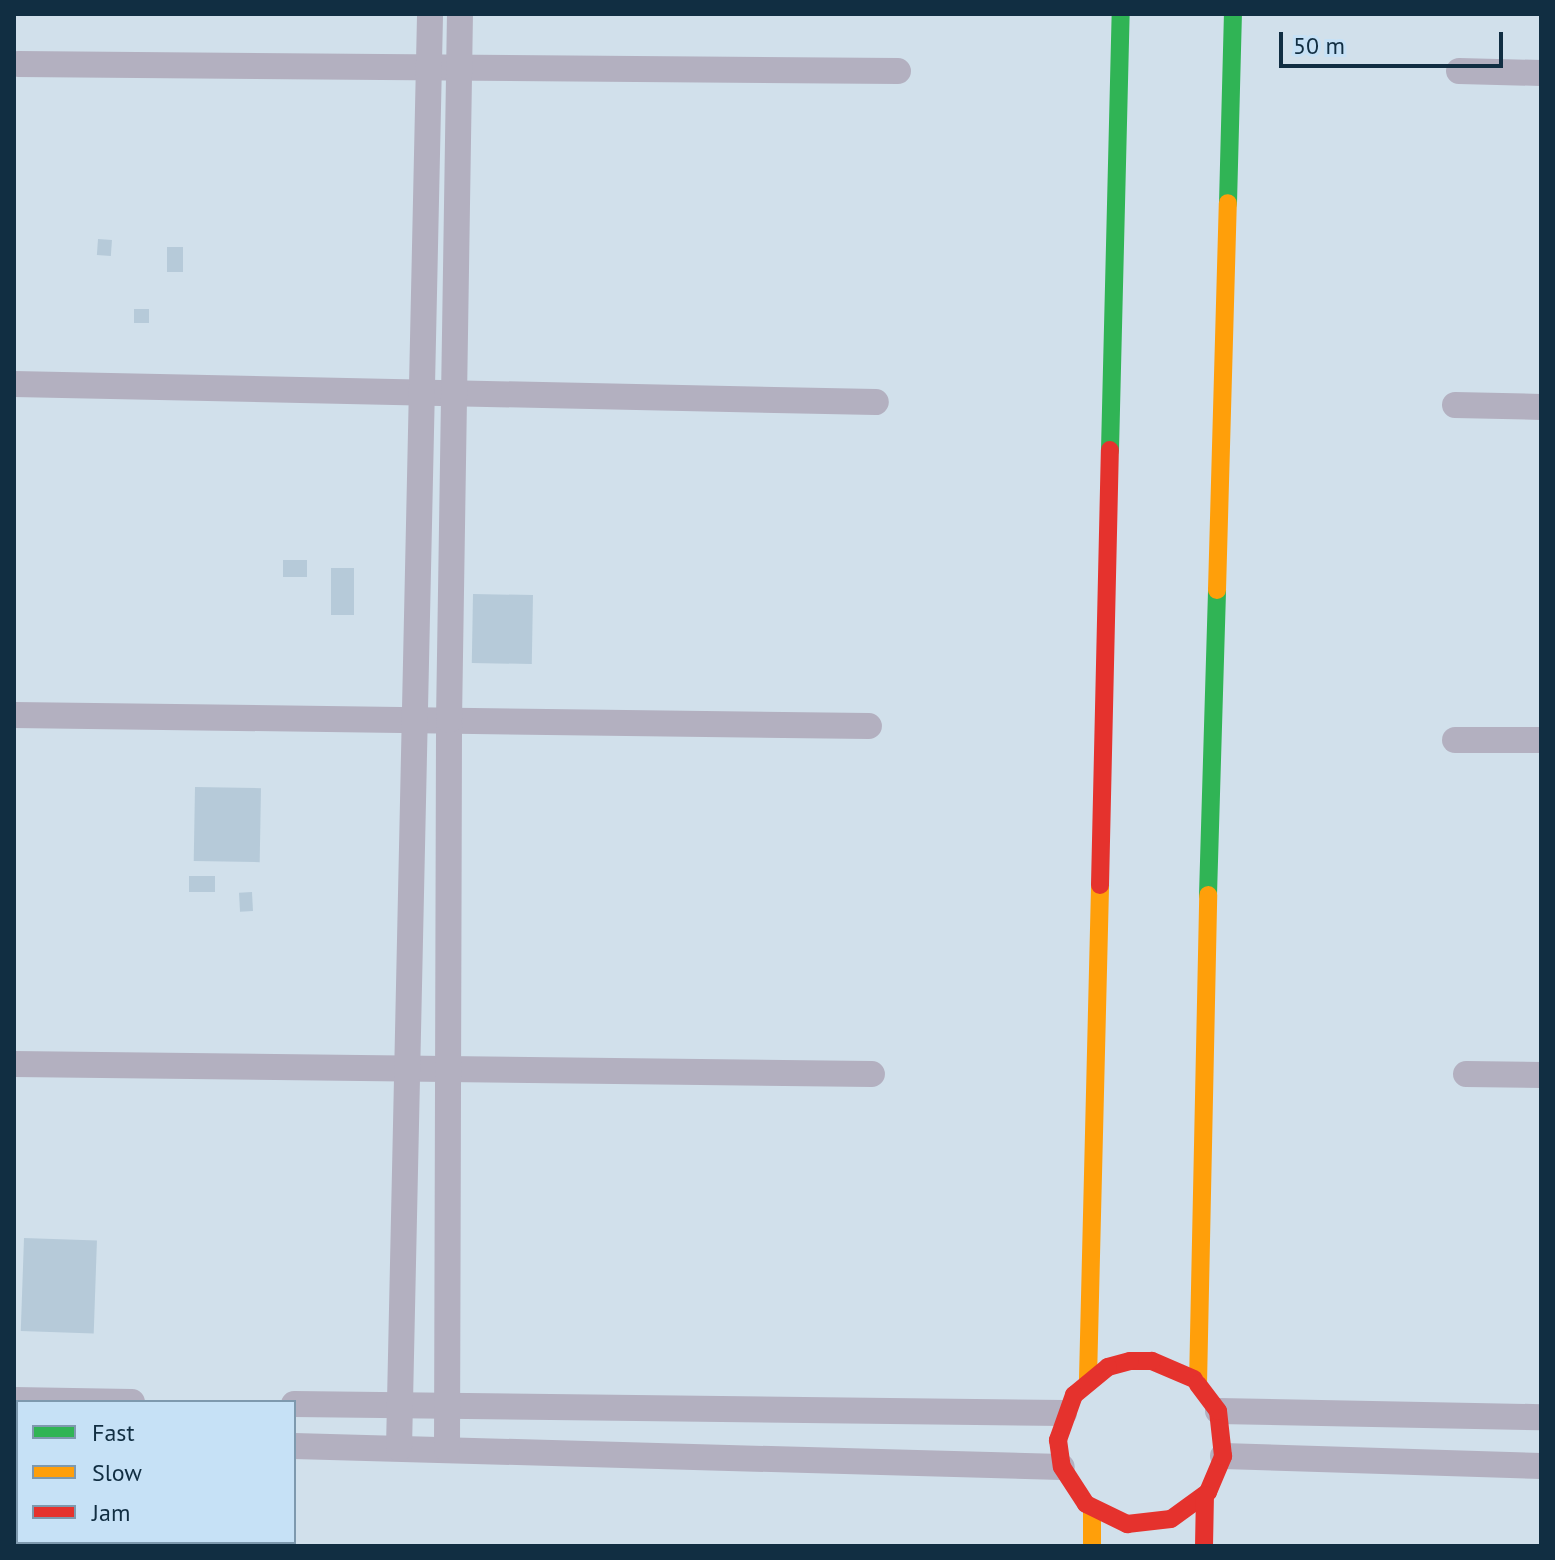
<!DOCTYPE html>
<style>
body{margin:0}
#map{position:relative;width:1555px;height:1560px;overflow:hidden;background:#d1e0eb;font-family:"PT Sans",sans-serif}
div>[style]{position:absolute}
[style*='--x']{left:calc(var(--x)*1px);top:calc(var(--y)*1px);width:calc(var(--w)*1px);rotate:calc(var(--a)*1deg)}
.building>*{inset:0;background:#b6cad9;transform-origin:0 0}
.street>*{height:26px;margin:-13px;padding:0 13px;transform-origin:13px;border-radius:13px;background:#b3b0c0}
.fast>*{height:18px;margin:-9px;padding:0 9px;transform-origin:9px;border-radius:9px;background:#30b455}
.slow>*{height:18px;margin:-9px;padding:0 9px;transform-origin:9px;border-radius:9px;background:#ff9f0a}
.jam>*{height:18px;margin:-9px;padding:0 9px;transform-origin:9px;border-radius:9px;background:#e5322d}
span{translate:-50% -50%;white-space:nowrap;text-align:center;line-height:1.15;-webkit-text-stroke:6px #c6e1f6;paint-order:stroke}
.frame{position:absolute;inset:0;border:16px solid #112e42;pointer-events:none}
.legend{position:absolute;left:16px;top:1400px;width:280px;height:144px;box-sizing:border-box;background:#c6e1f6;border:2px solid #7e99ae;margin:0;padding:10px 14px;list-style:none;font-size:24px;color:#112e42}
.legend li{display:flex;align-items:center;gap:16px;height:40px}
.legend b{width:40px;border:2px solid #7e99ae}
.scale{position:absolute;left:1279px;top:32px;width:224px;height:36px;box-sizing:border-box;border:4px solid #112e42;border-top:0;padding-left:10px;font-size:24px;line-height:28px;white-space:nowrap;color:#112e42;-webkit-text-stroke:6px #c6e1f6;paint-order:stroke}
</style>
<div id="map">
<div class="building">
<i style="left:98px;top:239px;width:14px;height:16px;rotate:4deg"></i>
<i style="left:167px;top:247px;width:16px;height:25px"></i>
<i style="left:134px;top:309px;width:15px;height:14px"></i>
<i style="left:283px;top:560px;width:24px;height:17px"></i>
<i style="left:331px;top:568px;width:23px;height:47px"></i>
<i style="left:473px;top:594px;width:60px;height:69px;rotate:1deg"></i>
<i style="left:195px;top:787px;width:66px;height:74px;rotate:1deg"></i>
<i style="left:215px;top:876px;width:16px;height:26px;rotate:90deg"></i>
<i style="left:252px;top:892px;width:19px;height:13px;rotate:87deg"></i>
<i style="left:24px;top:1238px;width:73px;height:93px;rotate:2deg"></i>
</div>
<div class="street">
<i style="--x:18;--y:64;--w:880;--a:0.46"></i>
<i style="--x:1459;--y:71;--w:82;--a:1.4"></i>
<i style="--x:14;--y:384;--w:862;--a:1.2"></i>
<i style="--x:1455;--y:405;--w:86;--a:1.3"></i>
<i style="--x:14;--y:715;--w:855;--a:0.74"></i>
<i style="--x:1455;--y:740;--w:86;--a:0"></i>
<i style="--x:14;--y:1064;--w:858;--a:0.67"></i>
<i style="--x:1466;--y:1074;--w:75;--a:0.8"></i>
<i style="--x:14;--y:1400;--w:118;--a:1"></i>
<i style="--x:294;--y:1404;--w:770;--a:0.67"></i>
<i style="--x:1218;--y:1411;--w:323;--a:1.1"></i>
<i style="--x:14;--y:1441;--w:4;--a:0"></i>
<i style="--x:294;--y:1446;--w:768;--a:1.57"></i>
<i style="--x:399;--y:1448;--w:1434;--a:-88.76"></i>
<i style="--x:447;--y:1449;--w:729;--a:-89.84"></i>
<i style="--x:449;--y:720;--w:706;--a:-89.11"></i>
<i style="--x:1223;--y:1456;--w:318;--a:1.8"></i>
</div>
<div class="fast">
<i style="--x:1228;--y:203;--w:189;--a:-88.5"></i>
<i style="--x:1110;--y:450;--w:436;--a:-88.6"></i>
<i style="--x:1208;--y:895;--w:305;--a:-88.3"></i>
</div>
<div class="slow">
<i style="--x:1217;--y:590;--w:387;--a:-88.4"></i>
<i style="--x:1088;--y:1379;--w:494;--a:-88.6"></i>
<i style="--x:1198;--y:1384;--w:489;--a:-88.8"></i>
<i style="--x:1092;--y:1508;--w:38;--a:90"></i>
</div>
<div class="jam">
<i style="--x:1100;--y:885;--w:435;--a:-88.7"></i>
<i style="--x:1194;--y:1379;--w:46;--a:-156.8"></i>
<i style="--x:1152;--y:1361;--w:22;--a:180"></i>
<i style="--x:1130;--y:1361;--w:23;--a:165"></i>
<i style="--x:1108;--y:1367;--w:44;--a:140.5"></i>
<i style="--x:1074;--y:1395;--w:48;--a:109.6"></i>
<i style="--x:1058;--y:1440;--w:27;--a:82"></i>
<i style="--x:1062;--y:1467;--w:44;--a:57"></i>
<i style="--x:1086;--y:1504;--w:46;--a:26"></i>
<i style="--x:1127;--y:1524;--w:44;--a:-6.5"></i>
<i style="--x:1171;--y:1519;--w:46;--a:-36.1"></i>
<i style="--x:1208;--y:1492;--w:39;--a:-67"></i>
<i style="--x:1223;--y:1456;--w:45;--a:-96.3"></i>
<i style="--x:1218;--y:1411;--w:34;--a:-127"></i>
<i style="--x:1204;--y:1546;--w:51;--a:-88.9"></i>
</div>
<div class="frame"></div>
<ul class="legend">
<li><b style="height:10px;background:#30b455"></b>Fast</li>
<li><b style="height:10px;background:#ff9f0a"></b>Slow</li>
<li><b style="height:10px;background:#e5322d"></b>Jam</li>
</ul>
<div class="scale">50 m</div>
</div>
